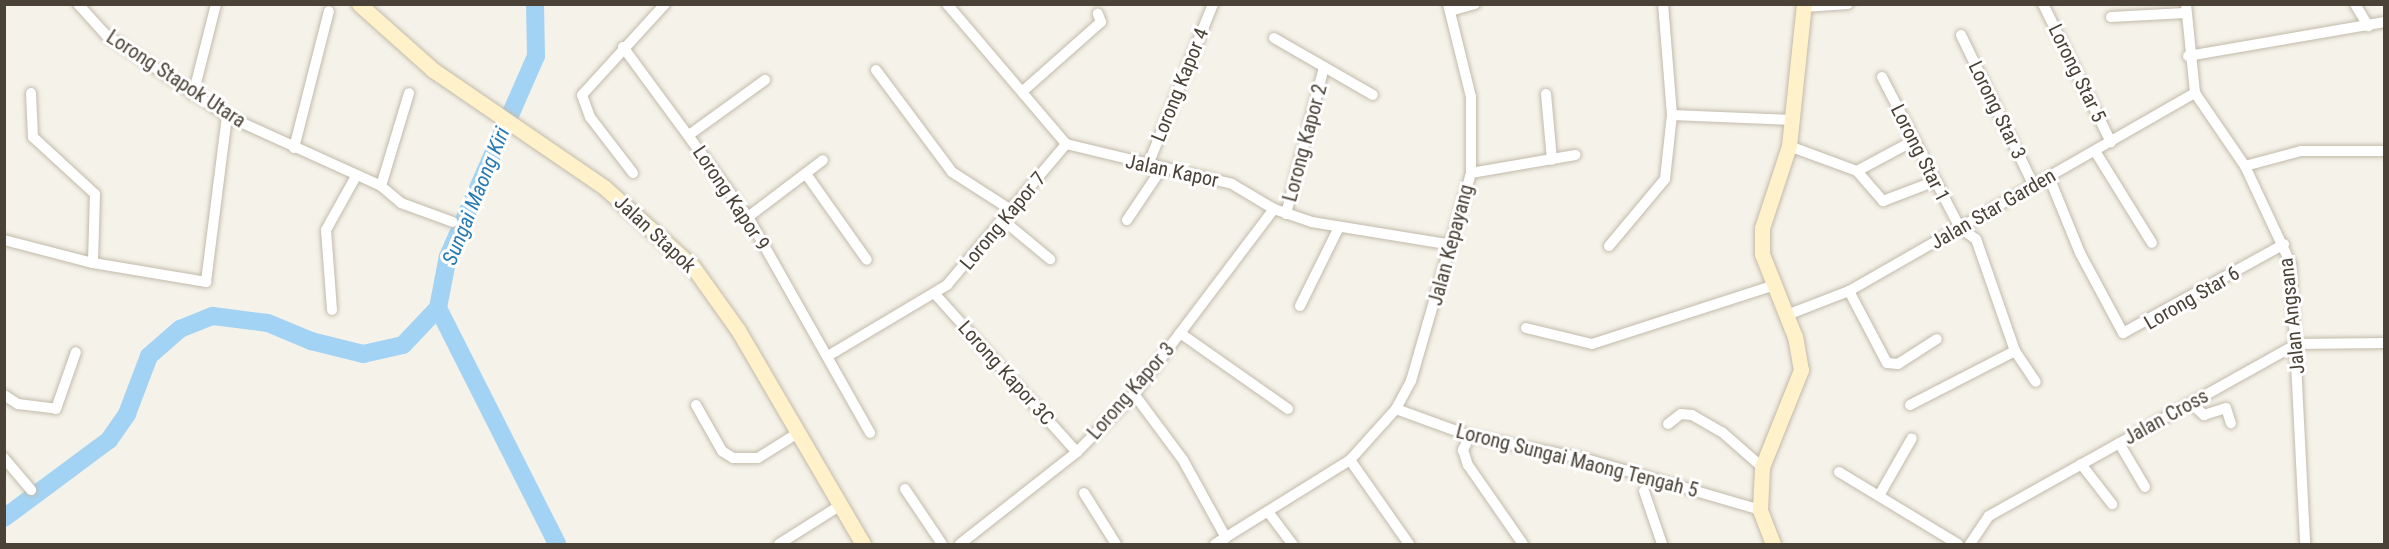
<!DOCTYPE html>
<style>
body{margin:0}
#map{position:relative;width:2389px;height:549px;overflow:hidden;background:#f5f2e9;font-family:"Roboto Condensed",sans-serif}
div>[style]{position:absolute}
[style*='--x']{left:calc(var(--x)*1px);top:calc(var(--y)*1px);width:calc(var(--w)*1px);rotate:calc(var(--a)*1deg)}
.river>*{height:18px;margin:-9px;padding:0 9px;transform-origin:9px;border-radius:9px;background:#a3d3f4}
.roads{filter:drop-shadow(0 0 2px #c2baab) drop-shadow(0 0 2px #c2baab)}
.street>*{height:10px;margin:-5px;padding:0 5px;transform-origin:5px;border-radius:5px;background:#fff}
.secondary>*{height:15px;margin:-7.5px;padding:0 7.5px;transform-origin:7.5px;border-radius:7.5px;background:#fff2ca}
span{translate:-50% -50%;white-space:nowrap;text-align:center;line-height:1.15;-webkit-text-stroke:6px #fff;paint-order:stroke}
.street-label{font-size:20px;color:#4a4237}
.water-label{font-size:21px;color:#2879b3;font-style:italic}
.frame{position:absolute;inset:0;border:6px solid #4a4237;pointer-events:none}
</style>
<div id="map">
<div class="river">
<i style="--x:535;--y:4;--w:52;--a:88.9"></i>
<i style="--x:536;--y:56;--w:219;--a:113.7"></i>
<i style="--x:448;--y:256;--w:53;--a:100.9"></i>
<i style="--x:438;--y:308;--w:264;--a:63.2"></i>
<i style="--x:4;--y:518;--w:131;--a:-36.6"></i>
<i style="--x:109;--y:440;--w:32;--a:-55"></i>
<i style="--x:127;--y:414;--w:62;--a:-69.2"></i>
<i style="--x:149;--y:356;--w:41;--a:-41.1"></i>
<i style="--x:180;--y:329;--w:35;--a:-22"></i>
<i style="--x:213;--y:316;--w:55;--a:7.3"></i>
<i style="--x:268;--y:323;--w:47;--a:22.7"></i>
<i style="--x:311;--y:341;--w:54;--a:14"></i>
<i style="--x:363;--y:354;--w:41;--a:-12.7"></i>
<i style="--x:403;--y:345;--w:51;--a:-46.6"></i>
</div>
<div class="roads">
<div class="street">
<i style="--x:78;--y:4;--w:42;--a:47.9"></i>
<i style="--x:106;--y:35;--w:146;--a:33.8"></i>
<i style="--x:227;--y:116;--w:169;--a:24.4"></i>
<i style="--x:381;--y:186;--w:26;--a:40"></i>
<i style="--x:401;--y:203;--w:55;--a:20.1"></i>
<i style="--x:947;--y:4;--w:184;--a:49.6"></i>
<i style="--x:1066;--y:144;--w:171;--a:13.5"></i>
<i style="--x:1232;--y:184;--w:49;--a:30.8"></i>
<i style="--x:1274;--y:209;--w:40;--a:18.9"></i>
<i style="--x:1312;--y:222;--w:142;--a:9.3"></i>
<i style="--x:2043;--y:4;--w:154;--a:63.8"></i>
<i style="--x:2186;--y:4;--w:89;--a:84.2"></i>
<i style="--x:2195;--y:93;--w:88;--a:55.6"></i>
<i style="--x:2245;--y:166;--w:108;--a:64.9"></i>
<i style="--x:2291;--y:264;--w:280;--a:87.1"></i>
<i style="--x:2355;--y:4;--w:26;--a:59"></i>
<i style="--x:1803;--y:7;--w:45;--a:-3.8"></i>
<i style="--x:1450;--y:11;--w:26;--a:-16"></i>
<i style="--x:2111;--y:17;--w:74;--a:-3.1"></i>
<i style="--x:1961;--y:35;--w:168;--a:64.2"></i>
<i style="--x:1274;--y:38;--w:114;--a:29.9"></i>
<i style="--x:623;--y:47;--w:211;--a:53.7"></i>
<i style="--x:748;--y:217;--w:248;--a:60.5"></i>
<i style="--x:2188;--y:56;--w:199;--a:-9.8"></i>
<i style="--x:876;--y:70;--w:127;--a:53.3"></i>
<i style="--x:952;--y:172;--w:70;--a:32.8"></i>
<i style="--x:1882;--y:77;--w:170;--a:62.7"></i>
<i style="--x:1960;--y:228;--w:19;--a:35"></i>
<i style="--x:1976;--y:239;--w:119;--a:70.8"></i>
<i style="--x:2015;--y:351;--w:37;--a:56"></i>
<i style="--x:1023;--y:91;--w:104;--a:-41.5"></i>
<i style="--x:1101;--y:22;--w:9;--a:-111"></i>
<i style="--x:31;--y:93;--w:44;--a:87.4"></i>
<i style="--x:33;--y:137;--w:84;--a:42.6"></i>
<i style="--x:95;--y:194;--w:69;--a:91.7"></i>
<i style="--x:1546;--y:94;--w:66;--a:84.8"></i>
<i style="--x:193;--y:95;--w:94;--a:-75.8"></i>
<i style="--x:1672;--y:115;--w:121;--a:2.4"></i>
<i style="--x:689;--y:135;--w:94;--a:-35.9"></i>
<i style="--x:1789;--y:146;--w:72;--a:20.2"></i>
<i style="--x:1857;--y:171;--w:40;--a:49"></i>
<i style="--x:1883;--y:201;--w:53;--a:-20.8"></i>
<i style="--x:294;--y:148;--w:141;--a:-75.7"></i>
<i style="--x:2095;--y:151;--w:108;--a:58.2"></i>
<i style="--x:1148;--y:165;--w:174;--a:-68"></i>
<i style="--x:2245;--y:166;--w:58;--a:-15"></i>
<i style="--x:2301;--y:151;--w:83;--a:0"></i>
<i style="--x:1857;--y:171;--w:64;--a:-28.2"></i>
<i style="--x:633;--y:173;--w:71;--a:-127.5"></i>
<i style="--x:590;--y:117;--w:23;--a:-110"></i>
<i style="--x:582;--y:95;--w:123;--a:-47.6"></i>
<i style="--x:1471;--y:173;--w:106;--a:-9.8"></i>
<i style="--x:806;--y:174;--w:105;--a:54.7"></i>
<i style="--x:2049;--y:177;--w:82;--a:67.8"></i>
<i style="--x:2080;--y:253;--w:91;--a:61.7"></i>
<i style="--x:2123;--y:333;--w:184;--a:-28.9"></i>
<i style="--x:381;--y:186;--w:97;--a:-73.2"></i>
<i style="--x:1286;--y:214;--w:148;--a:-75.5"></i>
<i style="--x:748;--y:217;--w:94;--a:-37.2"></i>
<i style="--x:1127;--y:220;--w:63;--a:-56.1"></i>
<i style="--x:1004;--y:221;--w:60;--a:39.6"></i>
<i style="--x:4;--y:240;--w:92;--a:14.5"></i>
<i style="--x:93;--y:263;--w:115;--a:9.5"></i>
<i style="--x:206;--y:282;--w:167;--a:-82.8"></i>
<i style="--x:1609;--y:246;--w:87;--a:-50.1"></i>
<i style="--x:1665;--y:179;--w:64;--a:-83.8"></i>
<i style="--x:1672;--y:115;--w:111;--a:-94.6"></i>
<i style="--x:1849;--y:291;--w:81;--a:62.2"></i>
<i style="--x:1887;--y:363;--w:11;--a:5"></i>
<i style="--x:1898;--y:364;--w:46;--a:-32.7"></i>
<i style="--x:935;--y:294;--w:212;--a:48.1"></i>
<i style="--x:1300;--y:306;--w:88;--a:-63.7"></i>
<i style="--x:332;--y:310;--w:80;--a:-94.3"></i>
<i style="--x:326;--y:230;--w:60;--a:-60.9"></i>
<i style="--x:1787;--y:315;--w:66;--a:-21.2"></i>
<i style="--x:1849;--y:291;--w:399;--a:-29.8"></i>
<i style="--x:1526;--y:328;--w:68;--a:13.6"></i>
<i style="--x:1592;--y:344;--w:189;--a:-17.9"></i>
<i style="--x:1180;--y:333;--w:132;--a:35.1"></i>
<i style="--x:828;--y:356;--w:139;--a:-30.8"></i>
<i style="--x:947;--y:285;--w:185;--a:-49.8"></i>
<i style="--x:1134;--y:394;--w:82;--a:53.4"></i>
<i style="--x:1183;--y:460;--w:89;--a:61.1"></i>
<i style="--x:4;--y:395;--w:17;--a:33"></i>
<i style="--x:18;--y:404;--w:38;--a:7"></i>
<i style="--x:56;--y:409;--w:60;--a:-70.7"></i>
<i style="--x:2191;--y:403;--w:18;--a:43"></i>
<i style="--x:2204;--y:415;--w:23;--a:-18"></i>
<i style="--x:2226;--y:408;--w:16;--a:72"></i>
<i style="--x:696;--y:405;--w:53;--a:60.5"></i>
<i style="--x:722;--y:451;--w:13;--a:32"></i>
<i style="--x:733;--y:458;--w:25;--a:0"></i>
<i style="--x:758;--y:458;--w:47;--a:-32"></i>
<i style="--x:1910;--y:405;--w:118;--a:-27.2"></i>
<i style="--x:1396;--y:409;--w:79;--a:20"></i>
<i style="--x:1470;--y:436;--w:118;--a:11.2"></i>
<i style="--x:1586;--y:459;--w:181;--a:16.3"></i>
<i style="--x:1668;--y:424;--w:16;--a:-38"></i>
<i style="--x:1681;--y:414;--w:11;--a:5"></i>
<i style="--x:1692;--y:415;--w:34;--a:30"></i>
<i style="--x:1722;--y:432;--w:53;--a:41.2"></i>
<i style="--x:1470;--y:436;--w:16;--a:117"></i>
<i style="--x:1463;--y:450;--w:16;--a:72"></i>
<i style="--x:1468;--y:465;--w:96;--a:55.2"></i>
<i style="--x:2119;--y:443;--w:51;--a:59.4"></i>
<i style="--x:4;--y:458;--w:42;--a:49.8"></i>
<i style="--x:1350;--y:460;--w:103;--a:54.9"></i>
<i style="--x:2081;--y:464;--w:51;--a:52.2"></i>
<i style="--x:1839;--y:472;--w:139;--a:31.2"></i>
<i style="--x:905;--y:489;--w:66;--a:56.1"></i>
<i style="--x:1644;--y:491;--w:56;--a:71.2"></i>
<i style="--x:1084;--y:493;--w:60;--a:57.9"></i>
<i style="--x:1880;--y:494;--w:64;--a:-60.3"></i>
<i style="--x:1269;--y:513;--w:39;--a:53"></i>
<i style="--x:779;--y:544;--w:73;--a:-32.2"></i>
<i style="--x:960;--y:544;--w:149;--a:-38.2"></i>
<i style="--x:1077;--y:452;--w:81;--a:-45.5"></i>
<i style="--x:1134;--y:394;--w:232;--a:-52.9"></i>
<i style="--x:1215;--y:544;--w:159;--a:-31.9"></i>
<i style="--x:1350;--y:460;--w:69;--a:-48"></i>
<i style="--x:1396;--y:409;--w:32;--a:-62"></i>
<i style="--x:1411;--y:381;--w:216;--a:-73.9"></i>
<i style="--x:1471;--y:173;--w:76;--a:-90"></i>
<i style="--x:1471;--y:97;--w:96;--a:-103.9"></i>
<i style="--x:1970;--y:544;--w:34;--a:-56"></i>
<i style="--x:1989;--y:516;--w:353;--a:-29.2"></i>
<i style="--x:2297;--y:344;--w:87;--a:-0.7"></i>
</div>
<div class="secondary">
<i style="--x:359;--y:4;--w:99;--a:41.7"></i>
<i style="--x:433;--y:70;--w:207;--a:34.4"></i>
<i style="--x:604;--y:187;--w:120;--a:42"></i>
<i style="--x:693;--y:267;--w:77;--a:54.5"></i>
<i style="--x:738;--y:330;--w:248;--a:59.7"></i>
<i style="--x:1773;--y:544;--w:36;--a:-111"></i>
<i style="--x:1760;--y:510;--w:43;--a:-87.3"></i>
<i style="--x:1762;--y:467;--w:105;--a:-68.1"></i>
<i style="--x:1801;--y:370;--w:34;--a:-100"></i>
<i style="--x:1795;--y:337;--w:89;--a:-111.7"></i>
<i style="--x:1762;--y:254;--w:26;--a:-90"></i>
<i style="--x:1762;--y:228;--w:86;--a:-71.8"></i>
<i style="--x:1789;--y:146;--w:143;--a:-84"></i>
</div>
</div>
<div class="street-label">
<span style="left:2077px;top:73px;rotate:64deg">Lorong Star 5</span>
<span style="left:176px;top:79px;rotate:33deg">Lorong Stapok Utara</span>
<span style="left:1180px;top:85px;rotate:-68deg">Lorong Kapor 4</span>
<span style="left:1997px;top:110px;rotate:64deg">Lorong Star 3</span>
<span style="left:1305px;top:143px;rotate:-75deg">Lorong Kapor 2</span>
<span style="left:1920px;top:153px;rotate:63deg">Lorong Star 1</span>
<span style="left:1172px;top:171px;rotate:12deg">Jalan Kapor</span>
<span style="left:731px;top:198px;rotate:56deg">Lorong Kapor 9</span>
<span style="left:1993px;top:209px;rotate:-30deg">Jalan Star Garden</span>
<span style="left:1003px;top:221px;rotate:-50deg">Lorong Kapor 7</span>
<span style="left:655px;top:234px;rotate:43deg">Jalan Stapok</span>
<span style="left:1451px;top:245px;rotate:-75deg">Jalan Kepayang</span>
<span style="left:2192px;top:298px;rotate:-30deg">Lorong Star 6</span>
<span style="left:2292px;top:316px;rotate:-96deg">Jalan Angsana</span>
<span style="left:1006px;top:373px;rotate:48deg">Lorong Kapor 3C</span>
<span style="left:1131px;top:391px;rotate:-49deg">Lorong Kapor 3</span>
<span style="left:2166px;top:417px;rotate:-29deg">Jalan Cross</span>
<span style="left:1577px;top:461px;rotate:14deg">Lorong Sungai Maong Tengah 5</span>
</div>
<div class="water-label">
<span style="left:476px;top:196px;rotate:-68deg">Sungai Maong Kiri</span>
</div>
<div class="frame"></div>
</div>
